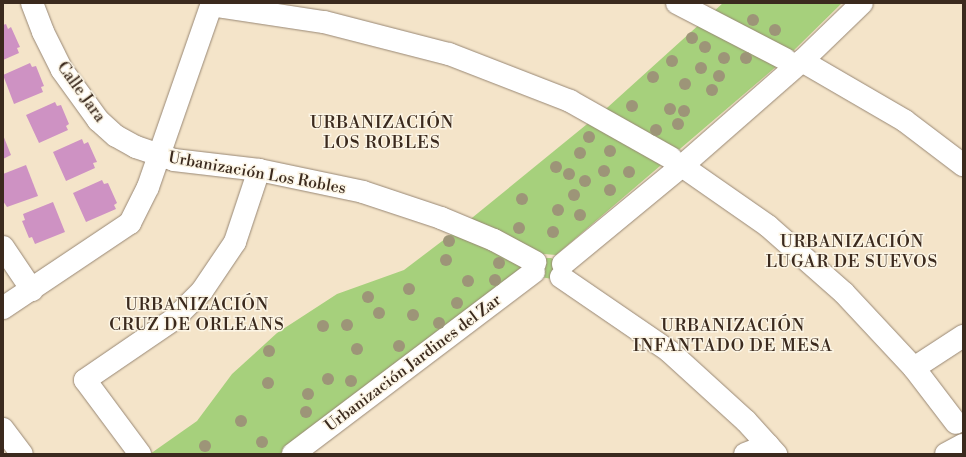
<!DOCTYPE html>
<meta charset="utf-8">
<style>
body{margin:0}
#map{position:relative;width:966px;height:457px;overflow:hidden;background:#f4e4c9;font-family:"Libre Bodoni",serif}
div>[style]{position:absolute}
[style*='--x']{left:calc(var(--x)*1px);top:calc(var(--y)*1px);width:calc(var(--w)*1px);rotate:calc(var(--a)*1deg)}
.green>*{inset:0;background:#a6d07c}
.building>*{inset:0;background:#ce92c3}
.roads{filter:drop-shadow(0 0 1px #988774) drop-shadow(0 0 1px #988774)}
.minor>*{height:22px;margin:-11px;padding:0 11px;transform-origin:11px;border-radius:11px;background:#fff}
.trees>*{width:12px;height:12px;margin:-6px;border-radius:50%;background:#9d9578}
span{translate:-50% -50%;white-space:nowrap;text-align:center;line-height:1.15;-webkit-text-stroke:3px #fcf5e5;paint-order:stroke}
.street-label{font-size:16px;color:#3b2a1e}
.neighbourhood-label{font-size:17px;color:#3b2a1e;letter-spacing:1px}
.frame{position:absolute;inset:0;border:4px solid #3b2a1e;pointer-events:none}
</style>
<div id="map">
<div class="green">
<i style="clip-path:polygon(723px 3px,842px 3px,785px 59px,556px 255px,544px 254px,539px 257px,293px 454px,150px 454px,197px 421px,232px 374px,277px 333px,337px 294px,404px 270px,462px 226px,608px 107px)"></i>
<i style="clip-path:polygon(543px 258px,551px 258px,557px 261px,552px 279px,541px 277px)"></i>
</div>
<div class="building">
<i style="clip-path:polygon(6px 24px,8px 29px,11px 27px,20px 47px,17px 48px,19px 53px,3px 60px,3px 25px)"></i>
<i style="clip-path:polygon(30px 63px,32px 67px,36px 66px,44px 86px,41px 87px,43px 92px,14px 104px,3px 75px)"></i>
<i style="clip-path:polygon(55px 102px,57px 106px,61px 105px,69px 124px,66px 126px,68px 130px,39px 143px,26px 115px)"></i>
<i style="clip-path:polygon(3px 135px,11px 155px,3px 159px)"></i>
<i style="clip-path:polygon(82px 139px,84px 144px,88px 142px,97px 162px,93px 163px,95px 168px,66px 181px,53px 152px)"></i>
<i style="clip-path:polygon(26px 165px,38px 196px,7px 207px,3px 201px,3px 174px)"></i>
<i style="clip-path:polygon(102px 180px,104px 184px,108px 183px,117px 203px,114px 205px,116px 209px,86px 222px,73px 193px)"></i>
<i style="clip-path:polygon(53px 202px,65px 232px,35px 244px,32px 237px,29px 238px,22px 221px,25px 220px,23px 214px)"></i>
</div>
<div class="roads">
<div class="minor">
<i style="--x:32;--y:3;--w:31;--a:69"></i>
<i style="--x:43;--y:32;--w:42;--a:63.4"></i>
<i style="--x:62;--y:70;--w:62;--a:54.2"></i>
<i style="--x:98;--y:120;--w:24;--a:42"></i>
<i style="--x:116;--y:136;--w:23;--a:29"></i>
<i style="--x:136;--y:147;--w:40;--a:18.9"></i>
<i style="--x:174;--y:160;--w:86;--a:6.7"></i>
<i style="--x:259;--y:170;--w:106;--a:11.9"></i>
<i style="--x:363;--y:192;--w:82;--a:18.4"></i>
<i style="--x:441;--y:218;--w:57;--a:22.5"></i>
<i style="--x:494;--y:240;--w:47;--a:28.2"></i>
<i style="--x:677;--y:3;--w:122;--a:27.4"></i>
<i style="--x:211;--y:5;--w:114;--a:8.6"></i>
<i style="--x:324;--y:22;--w:129;--a:14.4"></i>
<i style="--x:449;--y:54;--w:130;--a:21.2"></i>
<i style="--x:570;--y:101;--w:116;--a:29.4"></i>
<i style="--x:802;--y:61;--w:119;--a:30.2"></i>
<i style="--x:905;--y:121;--w:73;--a:37.2"></i>
<i style="--x:682;--y:166;--w:105;--a:34.9"></i>
<i style="--x:768;--y:226;--w:101;--a:41.4"></i>
<i style="--x:844;--y:293;--w:103;--a:47"></i>
<i style="--x:914;--y:368;--w:69;--a:52.6"></i>
<i style="--x:3;--y:247;--w:52;--a:56"></i>
<i style="--x:563;--y:264;--w:154;--a:-39.5"></i>
<i style="--x:682;--y:166;--w:159;--a:-41.2"></i>
<i style="--x:802;--y:61;--w:83;--a:-44"></i>
<i style="--x:561;--y:277;--w:131;--a:34.4"></i>
<i style="--x:669;--y:351;--w:104;--a:42.3"></i>
<i style="--x:746;--y:421;--w:45;--a:47.7"></i>
<i style="--x:3;--y:308;--w:153;--a:-33.8"></i>
<i style="--x:130;--y:223;--w:40;--a:-63.4"></i>
<i style="--x:148;--y:187;--w:195;--a:-70.8"></i>
<i style="--x:914;--y:368;--w:59;--a:-33.1"></i>
<i style="--x:3;--y:429;--w:31;--a:53"></i>
<i style="--x:140;--y:454;--w:92;--a:-126.6"></i>
<i style="--x:85;--y:380;--w:107;--a:-34.3"></i>
<i style="--x:173;--y:320;--w:41;--a:-45"></i>
<i style="--x:202;--y:291;--w:59;--a:-56"></i>
<i style="--x:235;--y:242;--w:76;--a:-71.6"></i>
<i style="--x:293;--y:454;--w:302;--a:-37.1"></i>
<i style="--x:745;--y:454;--w:25;--a:-21"></i>
<i style="--x:946;--y:454;--w:19;--a:-28"></i>
</div>
</div>
<div class="trees">
<i style="left:753px;top:20px"></i>
<i style="left:775px;top:30px"></i>
<i style="left:692px;top:38px"></i>
<i style="left:705px;top:47px"></i>
<i style="left:724px;top:58px"></i>
<i style="left:746px;top:58px"></i>
<i style="left:672px;top:61px"></i>
<i style="left:701px;top:68px"></i>
<i style="left:719px;top:76px"></i>
<i style="left:653px;top:77px"></i>
<i style="left:685px;top:84px"></i>
<i style="left:712px;top:90px"></i>
<i style="left:632px;top:106px"></i>
<i style="left:670px;top:109px"></i>
<i style="left:684px;top:111px"></i>
<i style="left:678px;top:124px"></i>
<i style="left:656px;top:130px"></i>
<i style="left:589px;top:137px"></i>
<i style="left:610px;top:151px"></i>
<i style="left:580px;top:153px"></i>
<i style="left:556px;top:167px"></i>
<i style="left:604px;top:171px"></i>
<i style="left:629px;top:172px"></i>
<i style="left:569px;top:174px"></i>
<i style="left:585px;top:181px"></i>
<i style="left:610px;top:190px"></i>
<i style="left:574px;top:195px"></i>
<i style="left:522px;top:199px"></i>
<i style="left:558px;top:210px"></i>
<i style="left:580px;top:215px"></i>
<i style="left:519px;top:228px"></i>
<i style="left:553px;top:232px"></i>
<i style="left:449px;top:241px"></i>
<i style="left:446px;top:260px"></i>
<i style="left:499px;top:263px"></i>
<i style="left:495px;top:280px"></i>
<i style="left:468px;top:281px"></i>
<i style="left:409px;top:289px"></i>
<i style="left:368px;top:297px"></i>
<i style="left:457px;top:303px"></i>
<i style="left:379px;top:313px"></i>
<i style="left:413px;top:315px"></i>
<i style="left:439px;top:323px"></i>
<i style="left:347px;top:325px"></i>
<i style="left:323px;top:326px"></i>
<i style="left:399px;top:346px"></i>
<i style="left:357px;top:349px"></i>
<i style="left:269px;top:351px"></i>
<i style="left:328px;top:379px"></i>
<i style="left:351px;top:381px"></i>
<i style="left:268px;top:383px"></i>
<i style="left:308px;top:394px"></i>
<i style="left:306px;top:412px"></i>
<i style="left:241px;top:421px"></i>
<i style="left:262px;top:442px"></i>
<i style="left:205px;top:446px"></i>
</div>
<div class="street-label">
<span style="left:81px;top:92px;rotate:54deg">Calle Jara</span>
<span style="left:257px;top:173px;rotate:10deg">Urbanización Los Robles</span>
<span style="left:413px;top:363px;rotate:-37deg">Urbanización Jardines del Zar</span>
</div>
<div class="neighbourhood-label">
<span style="left:382px;top:134px">URBANIZACIÓN<br>LOS ROBLES</span>
<span style="left:852px;top:253px">URBANIZACIÓN<br>LUGAR DE SUEVOS</span>
<span style="left:197px;top:316px">URBANIZACIÓN<br>CRUZ DE ORLEANS</span>
<span style="left:733px;top:337px">URBANIZACIÓN<br>INFANTADO DE MESA</span>
</div>
<div class="frame"></div>
</div>
